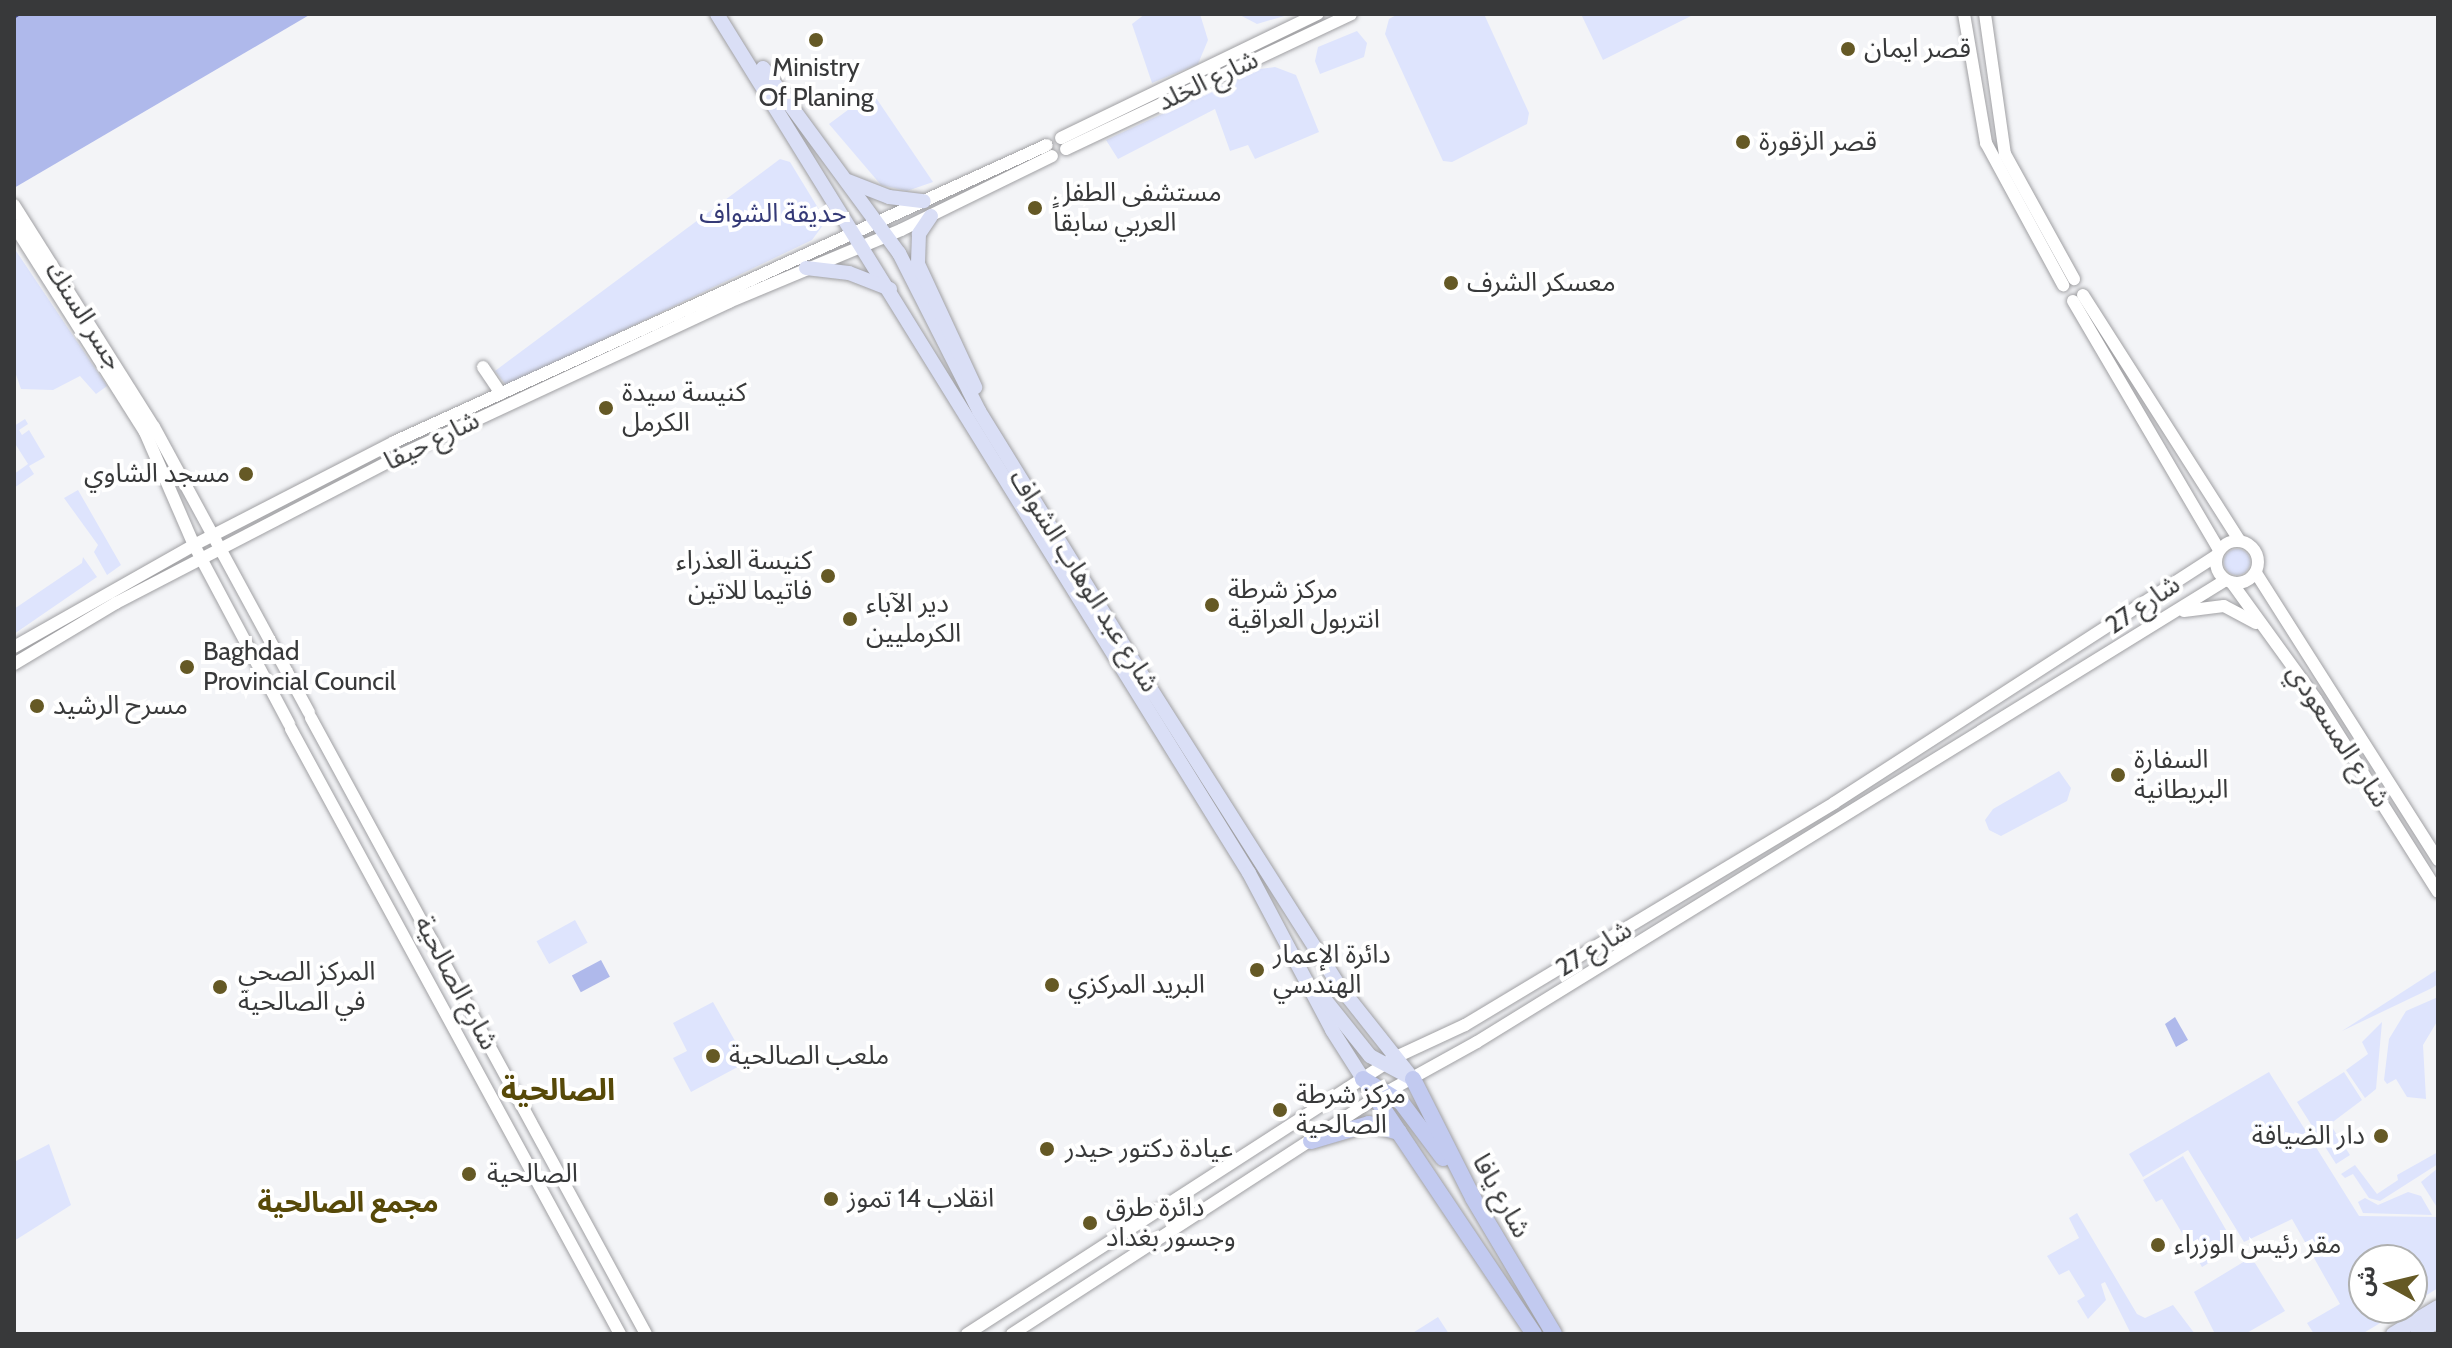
<!DOCTYPE html>
<meta charset="utf-8">
<style>
body{margin:0}
#map{position:relative;width:2452px;height:1348px;overflow:hidden;background:#f3f4f7;font-family:Cabin,"Noto Sans Arabic",sans-serif}
div>[style]{position:absolute}
[style*='--x']{left:calc(var(--x)*1px);top:calc(var(--y)*1px);width:calc(var(--w)*1px);rotate:calc(var(--a)*1deg)}
.green>*{inset:0;background:#dee4fd;transform-origin:0 0}
.round{border-radius:50%}
.water>*{inset:0;background:#afb9eb;transform-origin:0 0}
.ferry>*{height:2px;margin-top:-1px;transform-origin:0;background:repeating-linear-gradient(90deg,#3a407d 0 10px,transparent 0 18px)}
.roads{filter:drop-shadow(0 0 2px #a0a0a3) drop-shadow(0 0 2px #a0a0a3)}
.secondary>*{height:12px;margin:-6px;padding:0 6px;transform-origin:6px;border-radius:6px;background:#fff}
.secondary>.ring{margin:-6px;padding:0;box-sizing:content-box;background:none;border:12px solid #fff;border-radius:50%}
.primary>*{height:14px;margin:-7px;padding:0 7px;transform-origin:7px;border-radius:7px;background:#dadff6}
.motorway>*{height:16px;margin:-8px;padding:0 8px;transform-origin:8px;border-radius:8px;background:#c2caf0}
.dots>*{width:22px;height:22px;translate:-50% -50%;box-sizing:border-box;border:4px solid #fff;border-radius:50%}
span{translate:-50% -50%;white-space:nowrap;text-align:center;line-height:1.15;-webkit-text-stroke:8px #fff;paint-order:stroke}
.poi-label{font-size:26px;color:#38393a}
.left{translate:0 -50%;text-align:left}
.right{translate:-100% -50%;text-align:right}
.street-label{font-size:26px;color:#38393a}
.park-label{font-size:26px;color:#353a77}
.neighbourhood-label{font-size:28px;color:#574908;font-weight:700}
.quarter-label{font-size:30px;color:#574908;font-weight:700}
.frame{position:absolute;inset:0;border:16px solid #38393a;pointer-events:none}
.north{position:absolute;left:2348px;top:1244px;width:80px;height:80px;box-sizing:border-box;background:#fff;border:2px solid #afb0b0;border-radius:50%;rotate:278deg;font-size:22px;font-weight:700;line-height:32px;text-align:center;color:#38393a}
.north::after{content:'';display:block;margin:auto;width:28px;height:36px;background:#655925;clip-path:polygon(50% 0,100% 100%,50% 72%,0 100%)}
</style>
<div id="map">
<div class="green">
<i style="clip-path:polygon(1145px 14px,1200px 14px,1208px 40px,1198px 64px,1152px 83px,1132px 24px)"></i>
<i style="clip-path:polygon(1238px 14px,1291px 14px,1257px 24px)"></i>
<i style="clip-path:polygon(1398px 14px,1484px 14px,1529px 113px,1527px 124px,1452px 162px,1443px 161px,1385px 34px,1389px 19px)"></i>
<i style="clip-path:polygon(1581px 14px,1692px 14px,1693px 15px,1603px 60px)"></i>
<i style="clip-path:polygon(1357px 31px,1367px 43px,1364px 57px,1320px 74px,1315px 61px,1318px 47px)"></i>
<i style="clip-path:polygon(1275px 67px,1296px 75px,1319px 132px,1255px 159px,1248px 145px,1230px 151px,1215px 109px,1118px 159px,1106px 140px,1259px 69px)"></i>
<i style="clip-path:polygon(872px 92px,933px 182px,907px 191px,881px 185px,829px 124px)"></i>
<i style="clip-path:polygon(780px 159px,790px 162px,826px 221px,812px 240px,507px 386px,495px 371px)"></i>
<i style="clip-path:polygon(14px 248px,107px 386px,96px 394px,80px 376px,53px 390px,21px 389px,14px 369px)"></i>
<i style="clip-path:polygon(25px 419px,28px 424px,19px 430px,22px 435px,29px 430px,45px 457px,29px 466px,34px 474px,14px 488px,14px 474px,28px 464px,14px 442px,14px 426px)"></i>
<i style="clip-path:polygon(78px 490px,121px 565px,107px 575px,94px 552px,98px 545px,64px 498px)"></i>
<i class="round" style="left:2224px;top:549px;width:26px;height:26px"></i>
<i style="clip-path:polygon(83px 557px,97px 577px,14px 634px,14px 609px,82px 563px)"></i>
<i style="clip-path:polygon(2059px 771px,2071px 788px,2067px 801px,2001px 836px,1989px 830px,1985px 820px,1993px 809px)"></i>
<i style="left:575px;top:920px;width:26px;height:44px;rotate:61deg"></i>
<i style="clip-path:polygon(2438px 969px,2438px 984px,2432px 988px,2342px 1031px)"></i>
<i style="clip-path:polygon(2438px 997px,2438px 1020px,2423px 1045px,2426px 1099px,2407px 1097px,2396px 1079px,2387px 1084px,2384px 1080px,2389px 1039px,2406px 1011px)"></i>
<i style="clip-path:polygon(713px 1002px,747px 1062px,691px 1092px,673px 1058px,687px 1051px,673px 1023px)"></i>
<i style="clip-path:polygon(2382px 1022px,2376px 1089px,2365px 1098px,2346px 1070px,2368px 1054px,2362px 1042px)"></i>
<i style="clip-path:polygon(2269px 1072px,2359px 1216px,2438px 1217px,2438px 1288px,2412px 1304px,2412px 1260px,2364px 1260px,2364px 1308px,2405px 1308px,2362px 1334px,2314px 1334px,2307px 1323px,2340px 1304px,2292px 1219px,2244px 1242px,2188px 1150px,2143px 1177px,2129px 1154px)"></i>
<i style="clip-path:polygon(2344px 1072px,2362px 1100px,2330px 1124px,2350px 1155px,2336px 1164px,2297px 1102px)"></i>
<i style="clip-path:polygon(49px 1144px,71px 1205px,14px 1241px,14px 1162px)"></i>
<i style="clip-path:polygon(2438px 1152px,2438px 1164px,2380px 1201px,2369px 1198px,2353px 1174px,2345px 1178px,2341px 1174px,2355px 1165px,2377px 1194px,2398px 1180px,2397px 1175px)"></i>
<i style="clip-path:polygon(2183px 1156px,2236px 1247px,2202px 1267px,2162px 1199px,2156px 1202px,2143px 1180px)"></i>
<i style="clip-path:polygon(2438px 1168px,2438px 1209px,2421px 1182px)"></i>
<i style="clip-path:polygon(2408px 1192px,2421px 1196px,2432px 1215px,2363px 1213px,2358px 1202px,2365px 1198px,2378px 1205px)"></i>
<i style="clip-path:polygon(2077px 1213px,2137px 1314px,2145px 1318px,2173px 1305px,2195px 1334px,2131px 1334px,2105px 1282px,2101px 1284px,2106px 1300px,2088px 1319px,2077px 1301px,2085px 1296px,2069px 1270px,2059px 1275px,2047px 1256px,2079px 1238px,2069px 1218px)"></i>
<i style="clip-path:polygon(2245px 1261px,2255px 1263px,2285px 1311px,2245px 1334px,2215px 1334px,2194px 1292px)"></i>
<i style="clip-path:polygon(1438px 1317px,1449px 1334px,1411px 1334px)"></i>
</div>
<div class="water">
<i style="clip-path:polygon(14px 14px,311px 14px,14px 188px)"></i>
<i style="left:601px;top:960px;width:19px;height:33px;rotate:62deg"></i>
<i style="clip-path:polygon(2175px 1017px,2188px 1040px,2176px 1047px,2165px 1024px)"></i>
</div>
<div class="ferry">
<i style="--x:14;--y:18;--w:7;--a:-34"></i>
</div>
<div class="roads">
<div class="secondary">
<i style="--x:1964;--y:14;--w:131;--a:80.3"></i>
<i style="--x:1986;--y:143;--w:162;--a:61.5"></i>
<i style="--x:1985;--y:14;--w:141;--a:81.9"></i>
<i style="--x:2005;--y:154;--w:143;--a:61.1"></i>
<i style="--x:1061;--y:138;--w:285;--a:-25.8"></i>
<i style="--x:1066;--y:149;--w:315;--a:-25.3"></i>
<i style="--x:14;--y:205;--w:262;--a:57.8"></i>
<i style="--x:154;--y:427;--w:325;--a:61.5"></i>
<i style="--x:14;--y:225;--w:245;--a:57.7"></i>
<i style="--x:145;--y:432;--w:123;--a:66.6"></i>
<i style="--x:194;--y:545;--w:203;--a:62"></i>
<i style="--x:2083;--y:295;--w:290;--a:57.5"></i>
<i style="--x:2073;--y:301;--w:289;--a:59.6"></i>
<i style="--x:483;--y:367;--w:32;--a:56"></i>
<i class="ring" style="left:2216px;top:541px;width:30px;height:30px"></i>
<i style="--x:2256;--y:573;--w:340;--a:57.6"></i>
<i style="--x:2232;--y:583;--w:143;--a:54.1"></i>
<i style="--x:2316;--y:699;--w:228;--a:57.7"></i>
<i style="--x:2184;--y:611;--w:40;--a:-7.1"></i>
<i style="--x:2224;--y:606;--w:36;--a:28"></i>
<i style="--x:14;--y:647;--w:207;--a:-29.5"></i>
<i style="--x:194;--y:545;--w:225;--a:-27.2"></i>
<i style="--x:394;--y:442;--w:717;--a:-24.46"></i>
<i style="--x:14;--y:664;--w:119;--a:-30.9"></i>
<i style="--x:116;--y:603;--w:321;--a:-27.4"></i>
<i style="--x:401;--y:455;--w:362;--a:-25"></i>
<i style="--x:729;--y:302;--w:186;--a:-22.7"></i>
<i style="--x:901;--y:230;--w:168;--a:-26.1"></i>
<i style="--x:311;--y:718;--w:701;--a:61.46"></i>
<i style="--x:291;--y:729;--w:689;--a:61.46"></i>
<i style="--x:967;--y:1334;--w:511;--a:-32.85"></i>
<i style="--x:1396;--y:1057;--w:76;--a:-24.9"></i>
<i style="--x:1465;--y:1025;--w:431;--a:-31"></i>
<i style="--x:1834;--y:803;--w:455;--a:-32.9"></i>
<i style="--x:1012;--y:1334;--w:434;--a:-33"></i>
<i style="--x:1376;--y:1098;--w:115;--a:-29"></i>
<i style="--x:1477;--y:1042;--w:880;--a:-31.67"></i>
</div>
<div class="primary">
<i style="--x:717;--y:14;--w:1010;--a:58.23"></i>
<i style="--x:1249;--y:873;--w:178;--a:62.1"></i>
<i style="--x:1332;--y:1030;--w:69;--a:57.5"></i>
<i style="--x:763;--y:68;--w:230;--a:53.7"></i>
<i style="--x:899;--y:253;--w:177;--a:63.1"></i>
<i style="--x:979;--y:411;--w:310;--a:58.3"></i>
<i style="--x:1142;--y:675;--w:370;--a:57.6"></i>
<i style="--x:1340;--y:987;--w:117;--a:51.6"></i>
<i style="--x:848;--y:181;--w:44;--a:21.3"></i>
<i style="--x:889;--y:197;--w:35;--a:7"></i>
<i style="--x:931;--y:216;--w:22;--a:124"></i>
<i style="--x:919;--y:234;--w:30;--a:92"></i>
<i style="--x:918;--y:264;--w:136;--a:65.1"></i>
<i style="--x:806;--y:268;--w:43;--a:6.6"></i>
<i style="--x:849;--y:273;--w:44;--a:21.3"></i>
<i style="--x:1322;--y:996;--w:77;--a:51.3"></i>
<i style="--x:1370;--y:1056;--w:49;--a:28.1"></i>
<i style="--x:2393;--y:1334;--w:52;--a:-31"></i>
<i style="--x:2417;--y:1334;--w:25;--a:-32"></i>
</div>
<div class="motorway">
<i style="--x:1363;--y:1079;--w:44;--a:31.2"></i>
<i style="--x:1401;--y:1102;--w:70;--a:53.1"></i>
<i style="--x:1413;--y:1079;--w:133;--a:63.2"></i>
<i style="--x:1473;--y:1198;--w:158;--a:59.2"></i>
<i style="--x:1376;--y:1098;--w:284;--a:56.2"></i>
<i style="--x:1311;--y:1141;--w:60;--a:-16.3"></i>
<i style="--x:1369;--y:1124;--w:31;--a:15"></i>
</div>
</div>
<div class="dots">
<i style="left:816px;top:40px;background:#655925"></i>
<i style="left:1848px;top:49px;background:#655925"></i>
<i style="left:1743px;top:142px;background:#655925"></i>
<i style="left:1035px;top:208px;background:#655925"></i>
<i style="left:1451px;top:283px;background:#655925"></i>
<i style="left:606px;top:408px;background:#655925"></i>
<i style="left:246px;top:474px;background:#655925"></i>
<i style="left:828px;top:576px;background:#655925"></i>
<i style="left:1212px;top:605px;background:#655925"></i>
<i style="left:850px;top:619px;background:#655925"></i>
<i style="left:187px;top:667px;background:#655925"></i>
<i style="left:37px;top:706px;background:#655925"></i>
<i style="left:2118px;top:775px;background:#655925"></i>
<i style="left:1257px;top:970px;background:#655925"></i>
<i style="left:1052px;top:985px;background:#655925"></i>
<i style="left:220px;top:987px;background:#655925"></i>
<i style="left:713px;top:1056px;background:#655925"></i>
<i style="left:1280px;top:1110px;background:#655925"></i>
<i style="left:2381px;top:1136px;background:#655925"></i>
<i style="left:1047px;top:1149px;background:#655925"></i>
<i style="left:469px;top:1174px;background:#655925"></i>
<i style="left:831px;top:1199px;background:#655925"></i>
<i style="left:1090px;top:1223px;background:#655925"></i>
<i style="left:2158px;top:1245px;background:#655925"></i>
</div>
<div class="poi-label">
<span class="left" style="left:1864px;top:49px">قصر ايمان</span>
<span style="left:816px;top:83px">Ministry<br>Of Planing</span>
<span class="left" style="left:1759px;top:142px">قصر الزقورة</span>
<span class="left" style="left:1053px;top:208px">مستشفى الطفل<br>العربي سابقاً</span>
<span class="left" style="left:1467px;top:283px">معسكر الشرف</span>
<span class="left" style="left:622px;top:408px">كنيسة سيدة<br>الكرمل</span>
<span class="right" style="left:230px;top:474px">مسجد الشاوي</span>
<span class="right" style="left:812px;top:576px">كنيسة العذراء<br>فاتيما للاتين</span>
<span class="left" style="left:1228px;top:605px">مركز شرطة<br>انتربول العراقية</span>
<span class="left" style="left:866px;top:619px">دير الآباء<br>الكرمليين</span>
<span class="left" style="left:203px;top:667px">Baghdad<br>Provincial Council</span>
<span class="left" style="left:53px;top:706px">مسرح الرشيد</span>
<span class="left" style="left:2134px;top:775px">السفارة<br>البريطانية</span>
<span class="left" style="left:1273px;top:970px">دائرة الإعمار<br>الهندسي</span>
<span class="left" style="left:238px;top:987px">المركز الصحي<br>في الصالحية</span>
<span class="left" style="left:1068px;top:985px">البريد المركزي</span>
<span class="left" style="left:729px;top:1056px">ملعب الصالحية</span>
<span class="left" style="left:1296px;top:1110px">مركز شرطة<br>الصالحية</span>
<span class="right" style="left:2365px;top:1136px">دار الضيافة</span>
<span class="left" style="left:1065px;top:1149px">عيادة دكتور حيدر</span>
<span class="left" style="left:487px;top:1174px">الصالحية</span>
<span class="left" style="left:847px;top:1199px">انقلاب 14 تموز</span>
<span class="left" style="left:1106px;top:1223px">دائرة طرق<br>وجسور بغداد</span>
<span class="left" style="left:2174px;top:1245px">مقر رئيس الوزراء</span>
</div>
<div class="street-label">
<span style="left:1208px;top:81px;rotate:-25deg">شارع الخلد</span>
<span style="left:84px;top:316px;rotate:58deg">جسر السنك</span>
<span style="left:432px;top:441px;rotate:-26deg">شارع حيفا</span>
<span style="left:1084px;top:581px;rotate:58deg">شارع عبد الوهاب الشواف</span>
<span style="left:2143px;top:605px;rotate:-34deg">شارع 27</span>
<span style="left:2338px;top:736px;rotate:57deg">شارع المسعودي</span>
<span style="left:1594px;top:949px;rotate:-31deg">شارع 27</span>
<span style="left:456px;top:983px;rotate:62deg">شارع الصالحية</span>
<span style="left:1501px;top:1196px;rotate:61deg">شارع يافا</span>
</div>
<div class="park-label">
<span style="left:773px;top:214px">حديقة الشواف</span>
</div>
<div class="neighbourhood-label">
<span style="left:348px;top:1202px">مجمع الصالحية</span>
</div>
<div class="quarter-label">
<span style="left:558px;top:1090px">الصالحية</span>
</div>
<div class="frame"></div>
<div class="north">ش</div>
</div>
